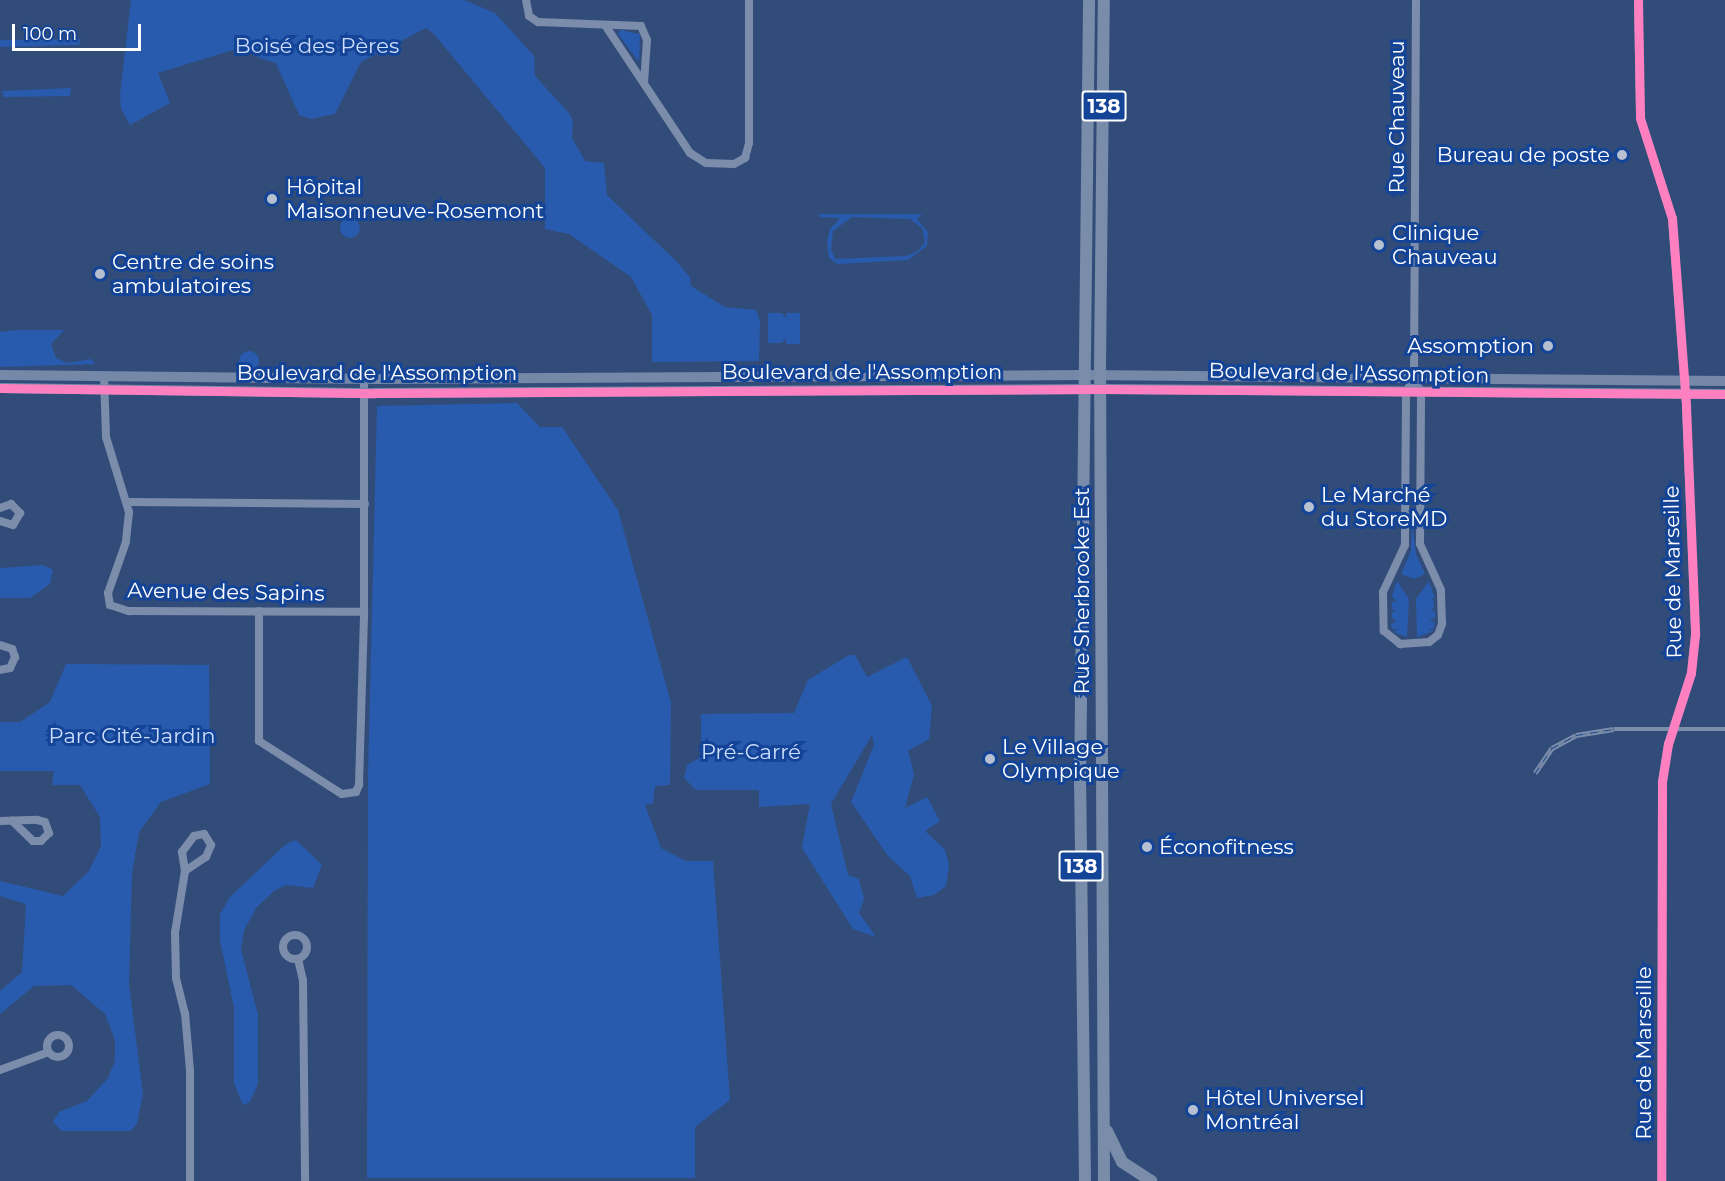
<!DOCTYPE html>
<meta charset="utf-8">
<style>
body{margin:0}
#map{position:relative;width:1725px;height:1181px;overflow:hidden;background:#324c79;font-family:Montserrat,sans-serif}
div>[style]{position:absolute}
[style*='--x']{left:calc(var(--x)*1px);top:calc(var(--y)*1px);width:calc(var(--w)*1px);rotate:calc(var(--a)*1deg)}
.green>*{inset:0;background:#285bae}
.round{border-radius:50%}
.street>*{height:8px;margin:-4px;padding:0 4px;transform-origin:4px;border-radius:4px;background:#7b8dab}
.street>.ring{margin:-4px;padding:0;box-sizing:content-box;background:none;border:8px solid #7b8dab;border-radius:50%}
.secondary>*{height:10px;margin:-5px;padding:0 5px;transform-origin:5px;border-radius:5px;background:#7688a8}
.primary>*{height:12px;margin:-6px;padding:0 6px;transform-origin:6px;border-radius:6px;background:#798ca9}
.rail>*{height:4.5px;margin-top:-2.25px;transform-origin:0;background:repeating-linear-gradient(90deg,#144497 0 7px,#7c8daa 0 14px);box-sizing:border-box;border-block:2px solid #7c8daa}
.cycleway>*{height:9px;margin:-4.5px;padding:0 4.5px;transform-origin:4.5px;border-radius:4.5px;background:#ff80c0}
.dots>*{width:16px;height:16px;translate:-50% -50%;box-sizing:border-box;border:3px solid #144497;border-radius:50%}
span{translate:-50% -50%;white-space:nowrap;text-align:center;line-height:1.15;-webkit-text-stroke:6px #144497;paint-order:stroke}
.shield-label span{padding:2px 4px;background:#144497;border:2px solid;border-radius:4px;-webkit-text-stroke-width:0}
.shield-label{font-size:20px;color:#fff;font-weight:700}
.park-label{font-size:21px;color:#cddffd}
.street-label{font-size:21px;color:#fff}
.poi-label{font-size:21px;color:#fff}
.right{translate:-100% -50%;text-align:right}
.left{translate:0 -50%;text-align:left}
.scale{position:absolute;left:12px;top:24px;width:129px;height:27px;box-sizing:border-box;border:3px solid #fff;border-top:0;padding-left:8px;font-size:18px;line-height:21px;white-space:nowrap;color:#fff;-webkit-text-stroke:4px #144497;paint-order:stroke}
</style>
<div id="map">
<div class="green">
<i style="clip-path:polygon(131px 0,464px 0,495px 13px,534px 56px,535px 76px,569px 113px,573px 121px,572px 138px,585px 161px,604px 163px,607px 195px,677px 262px,690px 277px,691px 286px,725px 307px,756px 310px,760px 321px,759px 361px,652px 362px,652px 315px,631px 277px,569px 234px,545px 229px,545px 168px,434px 34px,426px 28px,361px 62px,335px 114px,311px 119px,299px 115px,276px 63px,259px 58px,246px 46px,158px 73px,170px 103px,130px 125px,121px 109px,120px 95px)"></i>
<i style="clip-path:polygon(620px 30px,640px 34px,639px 62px,618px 34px)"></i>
<i style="clip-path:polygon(81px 39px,79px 45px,0 47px,0 40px)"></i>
<i style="clip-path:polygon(71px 88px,70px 96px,4px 97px,2px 91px)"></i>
<i style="clip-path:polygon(evenodd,819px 214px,922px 214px,917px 219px,928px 232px,927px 246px,908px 260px,838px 264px,829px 258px,827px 243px,830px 229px,840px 218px,819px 217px,819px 214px,852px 217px,910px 219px,922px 228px,925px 242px,918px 251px,906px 256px,835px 259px,831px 249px,833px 231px,852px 217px)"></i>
<i class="round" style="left:340px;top:218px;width:20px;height:20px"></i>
<i style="clip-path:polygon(768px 313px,782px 313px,786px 318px,786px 313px,800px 313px,800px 344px,786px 344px,786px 338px,782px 343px,768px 343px)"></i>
<i style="clip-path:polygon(19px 330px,64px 330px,51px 344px,56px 358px,67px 363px,91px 359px,95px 364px,0 367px,0 332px)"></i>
<i class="round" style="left:239px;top:351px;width:20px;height:20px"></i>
<i style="clip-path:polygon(517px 403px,540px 427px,562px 427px,618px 510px,671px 703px,670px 785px,655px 786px,653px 803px,645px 805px,661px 848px,686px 861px,713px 861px,730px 1100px,695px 1127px,695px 1178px,367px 1178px,368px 777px,377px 406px)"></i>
<i style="clip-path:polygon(1412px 521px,1416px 554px,1425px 574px,1414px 579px,1401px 574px,1411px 551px)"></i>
<i style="clip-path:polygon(43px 565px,53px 570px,50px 584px,30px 598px,0 598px,0 568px)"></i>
<i style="clip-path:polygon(1397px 581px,1409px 599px,1407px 637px,1393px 632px,1398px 629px,1392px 629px,1391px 624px,1396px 621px,1392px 618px,1392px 612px,1396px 611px,1392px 609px,1392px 602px,1396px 602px,1392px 596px)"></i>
<i style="clip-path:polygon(1429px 581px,1435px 599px,1430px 599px,1434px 601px,1434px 608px,1430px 611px,1435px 611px,1435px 618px,1429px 621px,1435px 622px,1434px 628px,1428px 629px,1434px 631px,1417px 637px,1416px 599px)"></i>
<i style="clip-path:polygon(849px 655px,855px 655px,867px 677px,907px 657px,932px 706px,929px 739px,908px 751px,914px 774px,905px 808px,927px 797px,940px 821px,925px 831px,945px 850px,949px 865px,946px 886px,934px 895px,917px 898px,910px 876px,888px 856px,851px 802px,874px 745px,872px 735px,831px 804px,848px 875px,859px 879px,864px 899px,859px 913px,876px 937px,853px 929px,802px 848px,810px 804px,759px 807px,759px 790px,696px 790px,684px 778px,687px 765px,701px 757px,701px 714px,794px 713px,808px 680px)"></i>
<i style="clip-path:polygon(66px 664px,209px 665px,210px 784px,161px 802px,139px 832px,132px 873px,129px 984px,143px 1094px,137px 1124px,131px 1131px,61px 1131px,53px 1122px,59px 1112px,87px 1101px,108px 1078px,115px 1061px,115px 1040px,105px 1014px,71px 985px,34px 986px,0 1014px,0 991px,22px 972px,26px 904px,0 896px,0 881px,63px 896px,89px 871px,101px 846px,100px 817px,80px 785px,52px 785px,54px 771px,0 771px,0 722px,20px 722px,50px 702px)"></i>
<i style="clip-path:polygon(296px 840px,322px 865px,313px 888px,286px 885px,274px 891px,257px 907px,244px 930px,241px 949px,258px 1015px,258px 1084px,250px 1102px,243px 1105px,234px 1083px,234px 1008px,220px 940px,220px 914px,230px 897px,286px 844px)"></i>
</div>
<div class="street">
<i style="--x:526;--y:0;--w:16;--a:79"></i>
<i style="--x:529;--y:16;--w:11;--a:34"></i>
<i style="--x:538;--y:22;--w:103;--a:2.2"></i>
<i style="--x:641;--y:26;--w:15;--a:67"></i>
<i style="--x:647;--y:40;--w:43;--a:94"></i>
<i style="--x:1638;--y:0;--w:118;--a:89"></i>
<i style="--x:1640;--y:118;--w:105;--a:72.3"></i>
<i style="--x:1672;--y:218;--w:189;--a:85.7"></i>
<i style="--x:1686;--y:406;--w:229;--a:87.7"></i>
<i style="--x:1695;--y:635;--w:38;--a:96"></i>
<i style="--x:1691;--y:673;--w:75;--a:107.9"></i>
<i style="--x:1668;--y:744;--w:39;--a:99"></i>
<i style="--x:1662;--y:783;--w:398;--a:90.1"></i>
<i style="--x:605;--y:25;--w:154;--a:56.4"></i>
<i style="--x:690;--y:153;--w:19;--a:32"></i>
<i style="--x:706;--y:163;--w:28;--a:2"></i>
<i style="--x:734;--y:164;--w:13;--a:-29"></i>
<i style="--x:745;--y:158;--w:16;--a:-75"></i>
<i style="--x:749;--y:143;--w:143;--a:-90"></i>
<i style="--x:104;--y:376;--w:61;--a:88.1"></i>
<i style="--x:106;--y:437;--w:78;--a:73"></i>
<i style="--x:129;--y:512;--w:30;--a:96"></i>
<i style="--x:126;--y:542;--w:54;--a:109.4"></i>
<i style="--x:108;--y:593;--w:12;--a:81"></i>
<i style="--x:110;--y:605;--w:20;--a:18"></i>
<i style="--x:129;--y:611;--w:235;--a:0.2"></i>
<i style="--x:1414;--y:379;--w:15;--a:122"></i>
<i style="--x:1406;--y:392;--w:153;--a:90.4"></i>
<i style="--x:1405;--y:545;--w:52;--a:115.1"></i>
<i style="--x:1383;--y:592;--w:39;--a:89"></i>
<i style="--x:1384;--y:631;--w:21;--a:39"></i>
<i style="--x:1400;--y:644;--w:29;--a:-4"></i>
<i style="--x:1429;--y:642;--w:11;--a:-38"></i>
<i style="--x:1438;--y:635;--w:12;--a:-70"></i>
<i style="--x:1442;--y:624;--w:34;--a:-92"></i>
<i style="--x:1441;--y:590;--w:51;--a:-114.5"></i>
<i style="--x:1420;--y:544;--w:152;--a:-89.6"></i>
<i style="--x:1421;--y:392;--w:15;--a:-118"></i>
<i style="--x:1414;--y:379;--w:379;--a:-89.7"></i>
<i style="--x:128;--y:502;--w:237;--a:0.5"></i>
<i style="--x:0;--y:508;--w:12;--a:-20"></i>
<i style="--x:11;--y:504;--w:13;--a:45"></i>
<i style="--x:20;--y:513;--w:14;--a:120"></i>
<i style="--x:13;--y:525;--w:14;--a:-163"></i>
<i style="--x:259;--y:611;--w:130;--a:90"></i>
<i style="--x:259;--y:741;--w:98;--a:32.6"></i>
<i style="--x:342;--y:794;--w:14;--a:-8"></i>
<i style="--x:356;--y:792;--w:8;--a:-67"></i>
<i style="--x:359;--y:785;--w:173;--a:-88.3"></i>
<i style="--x:364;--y:612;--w:233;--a:-90"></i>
<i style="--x:0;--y:645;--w:13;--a:18"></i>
<i style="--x:12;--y:649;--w:9;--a:69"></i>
<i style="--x:15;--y:657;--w:12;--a:114"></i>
<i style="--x:10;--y:668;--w:10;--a:169"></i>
<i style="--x:0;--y:821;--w:37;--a:-2"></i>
<i style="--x:37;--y:820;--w:8;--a:14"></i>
<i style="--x:45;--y:822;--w:12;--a:70"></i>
<i style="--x:49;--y:833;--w:11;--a:135"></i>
<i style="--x:41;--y:841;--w:8;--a:180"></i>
<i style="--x:33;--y:841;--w:29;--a:-136"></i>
<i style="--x:185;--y:871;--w:25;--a:-34"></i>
<i style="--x:206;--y:857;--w:13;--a:-67"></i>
<i style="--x:211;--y:845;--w:13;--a:-122"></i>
<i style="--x:204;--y:834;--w:10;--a:169"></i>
<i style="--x:194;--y:836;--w:20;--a:127"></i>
<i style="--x:182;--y:852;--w:19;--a:81"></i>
<i style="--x:185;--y:871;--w:63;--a:99.2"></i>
<i style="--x:175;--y:933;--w:45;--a:88.7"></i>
<i style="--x:176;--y:978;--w:36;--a:76"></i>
<i style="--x:185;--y:1013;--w:57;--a:85"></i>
<i style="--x:190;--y:1070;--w:111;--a:90"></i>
<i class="ring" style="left:283px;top:935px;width:16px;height:16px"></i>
<i style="--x:298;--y:959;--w:22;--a:77"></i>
<i style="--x:303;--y:980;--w:201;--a:89.4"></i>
<i class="ring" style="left:47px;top:1035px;width:14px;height:14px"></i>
<i style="--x:0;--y:1070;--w:52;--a:-20.2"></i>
</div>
<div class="secondary">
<i style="--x:0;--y:375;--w:375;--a:0.6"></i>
<i style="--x:375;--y:379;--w:710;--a:-0.32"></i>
<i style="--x:1085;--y:375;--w:640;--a:0.54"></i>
<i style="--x:0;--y:388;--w:375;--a:0.8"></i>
<i style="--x:375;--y:393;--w:726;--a:-0.32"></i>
<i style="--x:1101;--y:389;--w:624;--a:0.46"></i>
</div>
<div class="primary">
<i style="--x:1107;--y:1131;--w:34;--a:64"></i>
<i style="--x:1122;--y:1162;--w:35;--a:33"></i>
<i style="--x:1085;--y:1181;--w:394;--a:-90.7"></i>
<i style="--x:1080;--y:787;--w:787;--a:-89.34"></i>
<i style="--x:1104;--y:1181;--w:814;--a:-90.28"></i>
<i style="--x:1100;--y:367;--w:367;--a:-89.4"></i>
</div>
<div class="rail">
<i style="--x:1535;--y:773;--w:30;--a:-56"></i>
<i style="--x:1552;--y:748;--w:27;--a:-28"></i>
<i style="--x:1576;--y:735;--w:38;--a:-9"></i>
<i style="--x:1614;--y:729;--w:111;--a:0"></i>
</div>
<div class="cycleway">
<i style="--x:1638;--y:0;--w:118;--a:89"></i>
<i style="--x:1640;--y:118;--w:105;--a:72.3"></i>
<i style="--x:1672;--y:218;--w:189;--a:85.7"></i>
<i style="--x:1686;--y:406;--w:229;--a:87.7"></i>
<i style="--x:1695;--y:635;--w:38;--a:96"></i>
<i style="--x:1691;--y:673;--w:75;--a:107.9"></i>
<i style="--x:1668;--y:744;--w:39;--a:99"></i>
<i style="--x:1662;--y:783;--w:398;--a:90.1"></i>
<i style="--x:0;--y:388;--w:375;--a:0.8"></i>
<i style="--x:375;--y:393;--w:726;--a:-0.32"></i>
<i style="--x:1101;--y:389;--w:624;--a:0.46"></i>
</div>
<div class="dots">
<i style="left:1622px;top:155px;background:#b7c0d0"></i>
<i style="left:272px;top:199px;background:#b7c0d0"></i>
<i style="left:1379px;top:245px;background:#b7c0d0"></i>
<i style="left:100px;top:274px;background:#b7c0d0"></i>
<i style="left:1548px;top:346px;background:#b7c0d0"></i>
<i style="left:1309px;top:507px;background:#b7c0d0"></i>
<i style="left:990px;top:759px;background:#b7c0d0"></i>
<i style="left:1147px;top:847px;background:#b7c0d0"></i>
<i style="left:1193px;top:1110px;background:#b7c0d0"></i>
</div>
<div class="shield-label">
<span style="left:1104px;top:106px">138</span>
<span style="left:1081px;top:866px">138</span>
</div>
<div class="park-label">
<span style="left:317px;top:46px">Boisé des Pères</span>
<span style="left:132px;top:736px">Parc Cité-Jardin</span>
<span style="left:751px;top:752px">Pré-Carré</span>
</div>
<div class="street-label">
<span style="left:1397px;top:117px;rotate:-90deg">Rue Chauveau</span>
<span style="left:862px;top:372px">Boulevard de l'Assomption</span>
<span style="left:377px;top:373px">Boulevard de l'Assomption</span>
<span style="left:1349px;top:373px;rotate:1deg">Boulevard de l'Assomption</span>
<span style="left:1673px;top:572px;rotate:-91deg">Rue de Marseille</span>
<span style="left:1082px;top:591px;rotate:-90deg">Rue Sherbrooke Est</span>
<span style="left:226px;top:592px;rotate:1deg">Avenue des Sapins</span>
<span style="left:1644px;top:1053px;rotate:-90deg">Rue de Marseille</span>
</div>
<div class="poi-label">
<span class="right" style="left:1610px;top:155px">Bureau de poste</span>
<span class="left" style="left:286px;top:199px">Hôpital<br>Maisonneuve-Rosemont</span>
<span class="left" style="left:1392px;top:245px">Clinique<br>Chauveau</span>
<span class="left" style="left:112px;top:274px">Centre de soins<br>ambulatoires</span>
<span class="right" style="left:1534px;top:346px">Assomption</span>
<span class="left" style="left:1321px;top:507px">Le Marché<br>du StoreMD</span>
<span class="left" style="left:1002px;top:759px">Le Village<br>Olympique</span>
<span class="left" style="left:1159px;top:847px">Éconofitness</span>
<span class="left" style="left:1205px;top:1110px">Hôtel Universel<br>Montréal</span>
</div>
<div class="scale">100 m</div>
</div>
